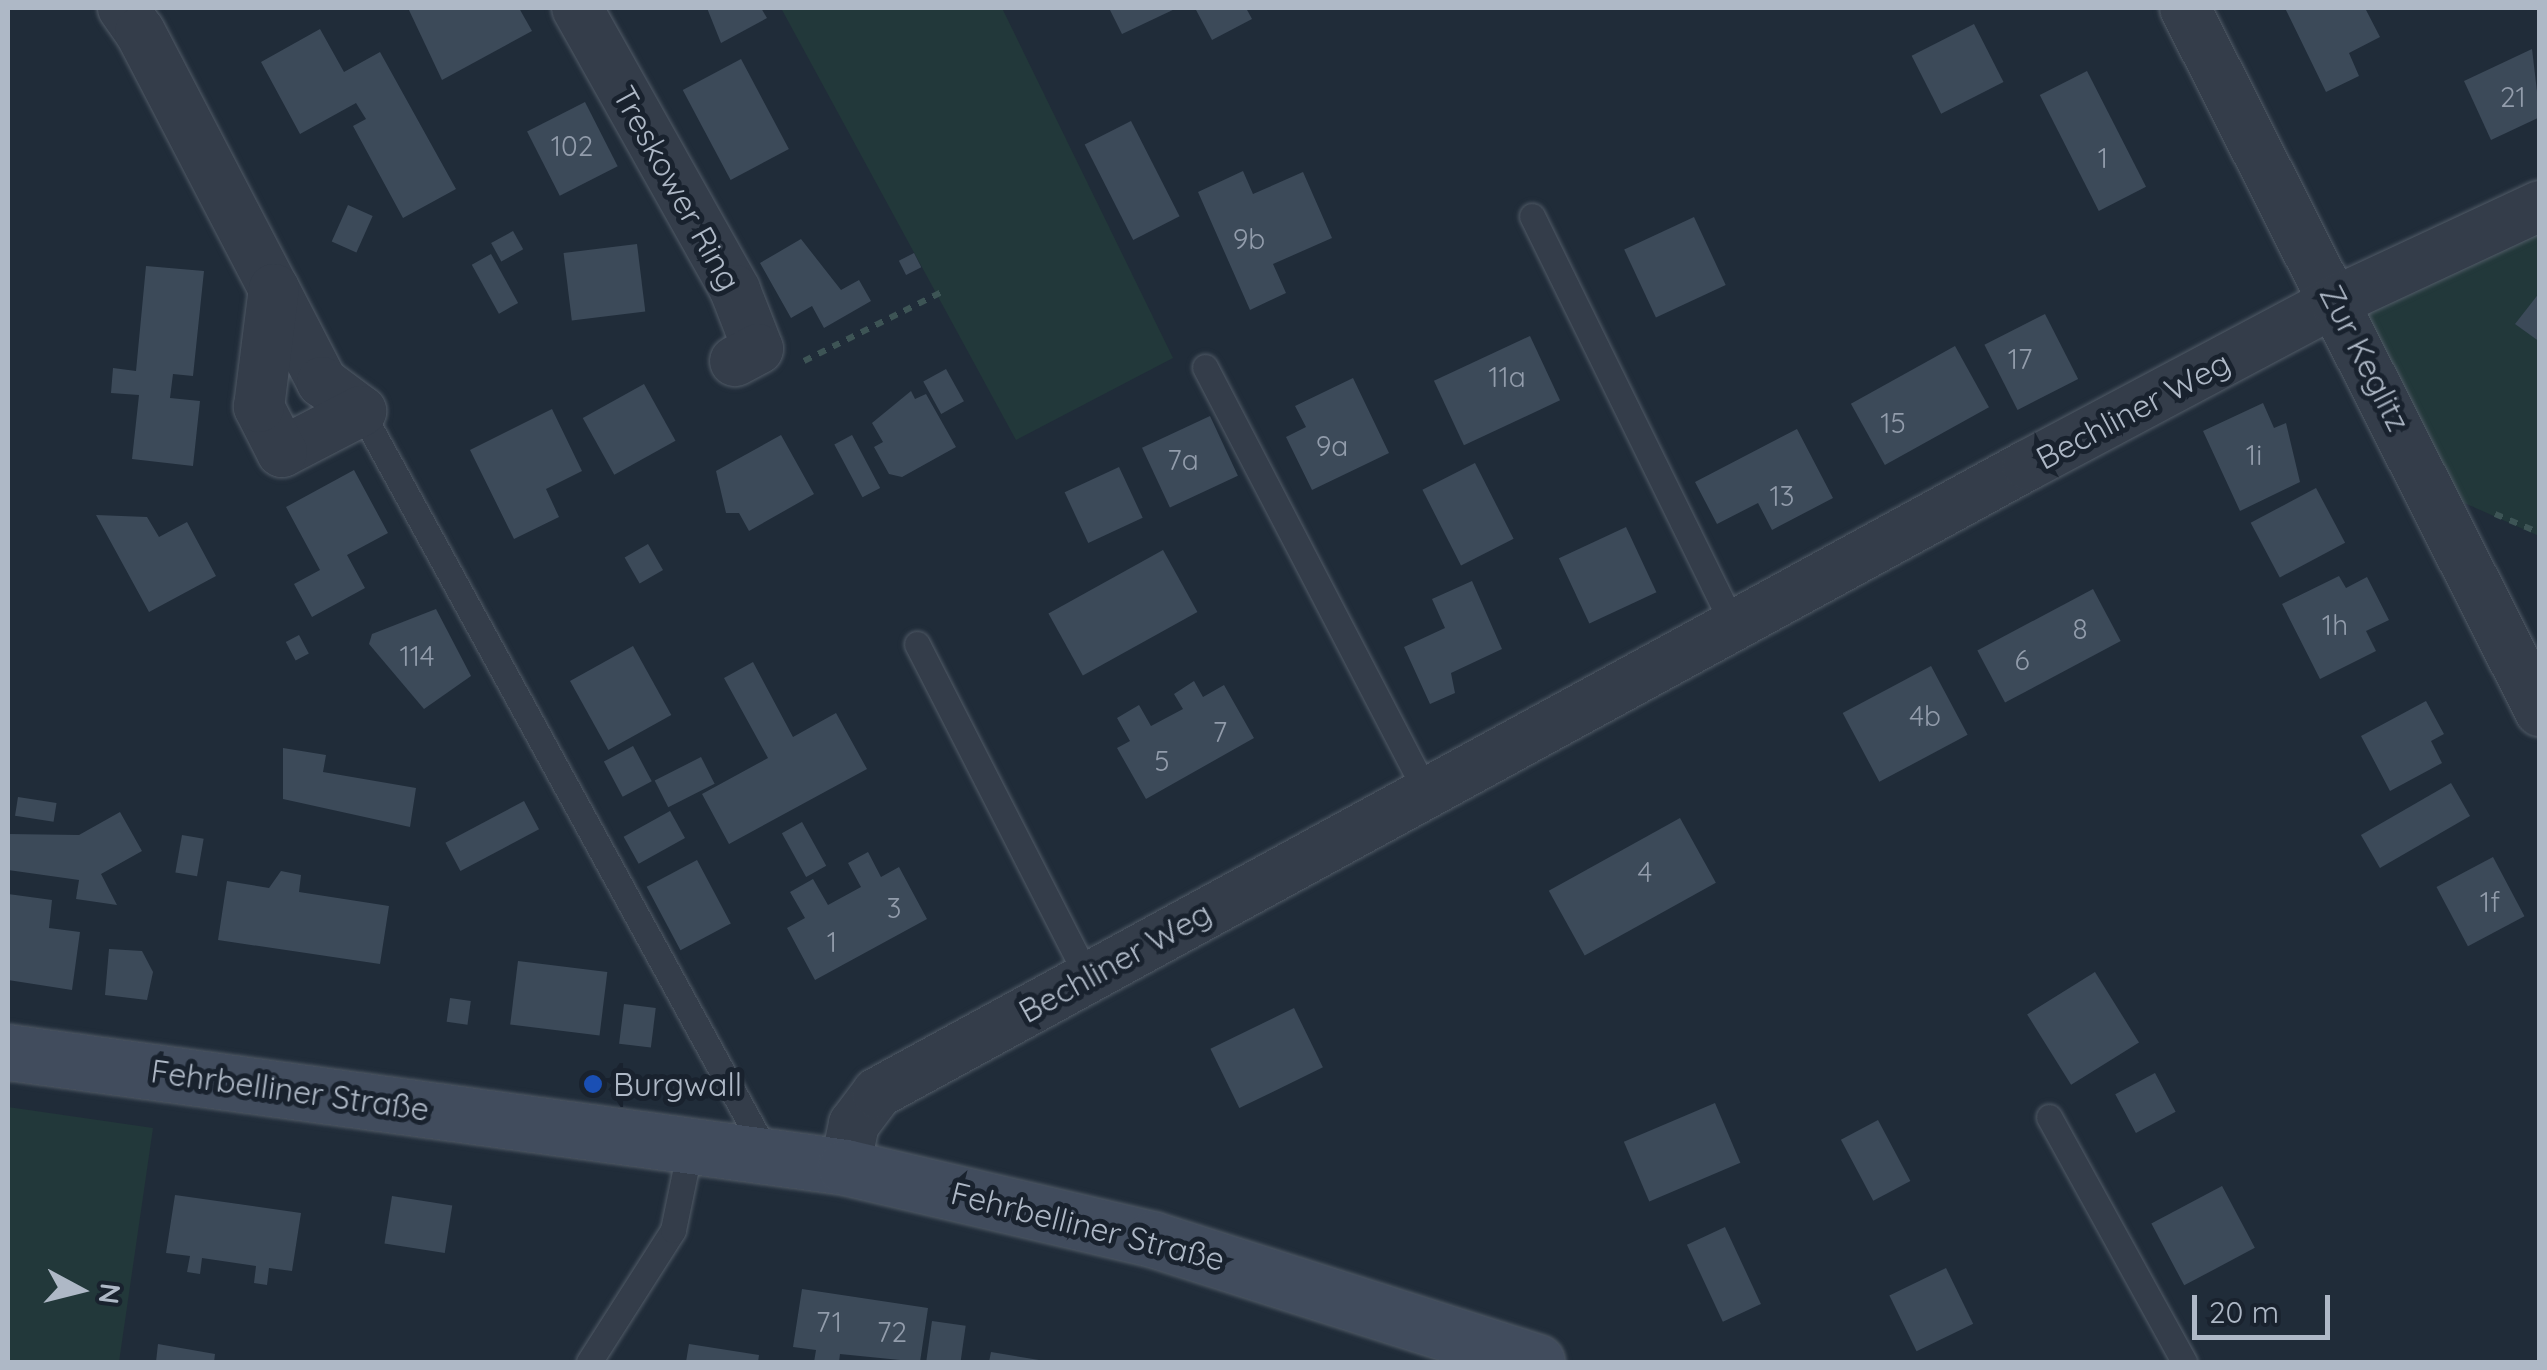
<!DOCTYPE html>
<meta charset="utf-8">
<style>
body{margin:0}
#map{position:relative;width:2547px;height:1370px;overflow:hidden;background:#202c39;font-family:Quicksand,sans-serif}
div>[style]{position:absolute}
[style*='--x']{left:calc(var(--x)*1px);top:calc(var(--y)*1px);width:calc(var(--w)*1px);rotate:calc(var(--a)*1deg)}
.green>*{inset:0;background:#22383a}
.building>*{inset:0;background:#3c4a59;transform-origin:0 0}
.path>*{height:6px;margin-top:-3px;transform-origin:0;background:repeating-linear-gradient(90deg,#3d5455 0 8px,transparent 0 16px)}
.roads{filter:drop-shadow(0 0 2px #515b67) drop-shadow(0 0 2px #515b67)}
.service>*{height:25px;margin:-12.5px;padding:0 12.5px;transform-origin:12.5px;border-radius:12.5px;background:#343d4a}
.minor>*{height:50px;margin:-25px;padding:0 25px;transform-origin:25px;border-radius:25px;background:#343d4a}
.secondary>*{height:55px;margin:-27.5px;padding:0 27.5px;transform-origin:27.5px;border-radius:27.5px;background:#414c5d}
.dots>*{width:28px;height:28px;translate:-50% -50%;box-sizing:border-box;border:5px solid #19222e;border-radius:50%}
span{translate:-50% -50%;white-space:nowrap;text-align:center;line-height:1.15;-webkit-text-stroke:10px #19222e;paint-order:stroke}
.number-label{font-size:28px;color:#929cab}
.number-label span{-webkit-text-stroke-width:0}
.street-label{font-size:32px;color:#aeb8c6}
.poi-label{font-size:32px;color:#aeb8c6}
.left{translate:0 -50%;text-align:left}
.frame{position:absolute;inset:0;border:10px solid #aeb8c6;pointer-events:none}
.north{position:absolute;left:30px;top:1240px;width:100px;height:100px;-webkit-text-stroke:8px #19222e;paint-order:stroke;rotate:97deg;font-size:28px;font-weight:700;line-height:40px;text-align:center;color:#aeb8c6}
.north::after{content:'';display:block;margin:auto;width:35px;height:45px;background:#aeb8c6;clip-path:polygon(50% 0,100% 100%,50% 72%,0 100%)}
.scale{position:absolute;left:2192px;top:1295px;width:138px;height:45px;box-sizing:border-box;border:5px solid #aeb8c6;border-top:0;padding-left:12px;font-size:30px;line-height:35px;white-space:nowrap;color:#aeb8c6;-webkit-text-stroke:8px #19222e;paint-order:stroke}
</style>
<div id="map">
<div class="green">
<i style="clip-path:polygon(781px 8px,1002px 8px,1173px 358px,1016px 440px)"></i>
<i style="clip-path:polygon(2539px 213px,2539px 536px,2435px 490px,2345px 321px)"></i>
<i style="clip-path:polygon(8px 1107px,153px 1128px,119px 1362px,8px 1362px)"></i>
</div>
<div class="building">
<i style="clip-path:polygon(408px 8px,519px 8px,532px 31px,442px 80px)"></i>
<i style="clip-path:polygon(707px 8px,761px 8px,767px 18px,721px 43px)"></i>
<i style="clip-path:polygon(1109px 8px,1177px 8px,1122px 34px)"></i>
<i style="clip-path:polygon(1195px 8px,1246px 8px,1252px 19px,1212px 40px)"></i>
<i style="clip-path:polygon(2285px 8px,2365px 8px,2380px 37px,2349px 53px,2359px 76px,2326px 92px)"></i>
<i style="left:1974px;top:24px;width:65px;height:70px;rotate:63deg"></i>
<i style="clip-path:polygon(320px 29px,344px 72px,380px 52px,456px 189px,403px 218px,353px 126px,366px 119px,356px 103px,300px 134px,261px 62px)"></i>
<i style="clip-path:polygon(2532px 49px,2540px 117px,2491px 140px,2464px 81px)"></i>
<i style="left:741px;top:59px;width:102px;height:66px;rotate:62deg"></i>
<i style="left:2087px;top:71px;width:130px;height:53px;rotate:63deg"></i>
<i style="left:585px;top:102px;width:72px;height:65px;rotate:63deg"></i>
<i style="left:1131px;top:121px;width:107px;height:52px;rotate:63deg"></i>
<i style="clip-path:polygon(1243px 171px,1253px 194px,1303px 172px,1332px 238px,1273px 264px,1286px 293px,1250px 310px,1198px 192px)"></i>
<i style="left:348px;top:205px;width:27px;height:40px;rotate:24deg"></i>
<i style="left:1694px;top:217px;width:75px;height:77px;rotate:65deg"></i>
<i style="left:513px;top:231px;width:21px;height:25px;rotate:61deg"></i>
<i style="clip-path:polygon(801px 239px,841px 290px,859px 280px,871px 301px,824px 328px,812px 306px,791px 318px,760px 263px)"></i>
<i style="left:637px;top:244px;width:68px;height:74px;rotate:83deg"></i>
<i style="left:914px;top:253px;width:16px;height:17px;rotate:63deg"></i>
<i style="left:491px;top:254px;width:56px;height:22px;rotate:61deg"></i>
<i style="clip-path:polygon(146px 266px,204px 271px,193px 376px,173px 374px,170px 398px,200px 401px,193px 466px,132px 459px,139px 395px,111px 393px,113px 368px,136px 371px)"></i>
<i style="clip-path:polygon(2540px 292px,2540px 342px,2515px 324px)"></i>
<i style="left:2045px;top:314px;width:73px;height:68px;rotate:63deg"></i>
<i style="left:1530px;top:336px;width:71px;height:106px;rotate:65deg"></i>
<i style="left:1955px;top:346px;width:70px;height:119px;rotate:61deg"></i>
<i style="left:946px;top:369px;width:37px;height:26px;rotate:61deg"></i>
<i style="clip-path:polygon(1353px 378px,1389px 453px,1312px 490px,1286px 437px,1306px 427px,1295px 406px)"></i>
<i style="left:644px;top:384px;width:65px;height:70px;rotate:61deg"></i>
<i style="clip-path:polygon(911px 391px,915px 399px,926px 394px,956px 447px,902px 477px,889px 474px,874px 447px,883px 442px,872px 423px)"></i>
<i style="clip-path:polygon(2263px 403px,2274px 428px,2286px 423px,2300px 482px,2240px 511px,2203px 431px)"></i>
<i style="clip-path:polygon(552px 409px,582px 471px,546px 489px,559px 517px,514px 539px,470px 450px)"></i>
<i style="left:1210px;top:416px;width:66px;height:75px;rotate:65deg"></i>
<i style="clip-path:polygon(1797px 429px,1833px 498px,1772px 530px,1758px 503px,1717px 524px,1695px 482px)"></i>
<i style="clip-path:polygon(781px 435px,814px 494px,749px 531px,739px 513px,726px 513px,716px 471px)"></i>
<i style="left:852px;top:435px;width:60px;height:20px;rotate:62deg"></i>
<i style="left:1475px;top:463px;width:85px;height:59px;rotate:63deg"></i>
<i style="left:1119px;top:467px;width:56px;height:60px;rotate:65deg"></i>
<i style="clip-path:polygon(354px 470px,388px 533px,347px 555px,365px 588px,312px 617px,294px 584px,320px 570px,286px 507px)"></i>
<i style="left:2316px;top:488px;width:62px;height:74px;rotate:62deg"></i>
<i style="clip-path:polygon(96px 515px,147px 517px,159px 537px,187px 522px,216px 576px,149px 612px)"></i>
<i style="left:1626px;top:527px;width:72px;height:74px;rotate:65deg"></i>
<i style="left:648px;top:544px;width:30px;height:27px;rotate:60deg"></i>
<i style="left:1163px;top:550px;width:71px;height:131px;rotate:61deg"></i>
<i style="clip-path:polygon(2339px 576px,2346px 588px,2367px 577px,2389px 620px,2366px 631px,2376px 651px,2320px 679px,2282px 604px)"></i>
<i style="clip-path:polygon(1472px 581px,1502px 649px,1451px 673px,1455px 693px,1430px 704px,1404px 647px,1445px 628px,1432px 599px)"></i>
<i style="left:2093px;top:589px;width:59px;height:131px;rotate:62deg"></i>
<i style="clip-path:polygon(436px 609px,471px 676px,424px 709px,369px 644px,372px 634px)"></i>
<i style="left:299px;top:635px;width:21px;height:15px;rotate:62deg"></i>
<i style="left:633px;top:646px;width:79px;height:72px;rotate:61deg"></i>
<i style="clip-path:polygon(753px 662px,793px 737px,836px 713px,867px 769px,729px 844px,702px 794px,768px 758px,724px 678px)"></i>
<i style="left:1931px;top:666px;width:78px;height:100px;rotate:62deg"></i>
<i style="clip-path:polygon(1194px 681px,1203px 697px,1224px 685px,1254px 738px,1146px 799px,1117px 748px,1130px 741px,1117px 718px,1139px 705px,1151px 726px,1183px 709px,1174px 694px)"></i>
<i style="clip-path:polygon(2426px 701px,2444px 734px,2431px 741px,2442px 763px,2390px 791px,2361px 736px)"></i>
<i style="left:633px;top:746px;width:40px;height:33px;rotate:62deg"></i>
<i style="clip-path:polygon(283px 748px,326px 755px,323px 772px,416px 788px,410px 827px,283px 799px)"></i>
<i style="left:701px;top:757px;width:30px;height:52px;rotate:63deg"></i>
<i style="left:2451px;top:783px;width:38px;height:104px;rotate:60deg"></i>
<i style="left:18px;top:797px;width:39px;height:19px;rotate:9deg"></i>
<i style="left:524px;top:801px;width:32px;height:89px;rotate:62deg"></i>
<i style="left:670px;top:811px;width:31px;height:53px;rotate:61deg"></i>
<i style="clip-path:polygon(120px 812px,142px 851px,101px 874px,117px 905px,76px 899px,79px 880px,8px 870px,8px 834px,79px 835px)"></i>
<i style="left:1680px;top:818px;width:74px;height:150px;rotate:61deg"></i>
<i style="left:802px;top:822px;width:50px;height:23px;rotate:61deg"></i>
<i style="left:182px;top:835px;width:22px;height:38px;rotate:10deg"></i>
<i style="clip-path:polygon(868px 852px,881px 877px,899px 867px,927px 919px,815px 980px,787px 928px,805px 918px,790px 892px,813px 879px,828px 905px,861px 887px,848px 863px)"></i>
<i style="left:2493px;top:857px;width:67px;height:64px;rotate:62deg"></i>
<i style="left:697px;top:860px;width:72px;height:57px;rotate:62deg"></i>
<i style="clip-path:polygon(281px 871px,301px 875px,299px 892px,389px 906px,380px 964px,218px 940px,227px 881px,269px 888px)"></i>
<i style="clip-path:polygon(8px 894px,52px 900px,49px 928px,80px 932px,72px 990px,8px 980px)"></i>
<i style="clip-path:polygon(109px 949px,142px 951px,153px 972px,147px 1000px,105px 995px)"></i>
<i style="left:518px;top:961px;width:90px;height:64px;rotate:7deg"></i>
<i style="left:2095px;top:972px;width:83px;height:80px;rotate:58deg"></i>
<i style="left:450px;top:998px;width:21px;height:24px;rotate:8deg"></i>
<i style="left:624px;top:1004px;width:32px;height:40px;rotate:7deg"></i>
<i style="left:1294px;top:1008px;width:66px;height:93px;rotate:64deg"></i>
<i style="left:2155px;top:1073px;width:44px;height:45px;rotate:62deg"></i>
<i style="left:1715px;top:1103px;width:65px;height:99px;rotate:67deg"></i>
<i style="left:1878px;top:1120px;width:69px;height:42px;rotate:62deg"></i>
<i style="left:2222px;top:1186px;width:70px;height:80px;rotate:62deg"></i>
<i style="clip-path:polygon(175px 1195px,301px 1213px,292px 1271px,269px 1268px,267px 1285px,254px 1283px,256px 1266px,202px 1258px,200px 1274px,187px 1272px,190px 1256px,166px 1253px)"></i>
<i style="left:392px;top:1196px;width:61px;height:48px;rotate:9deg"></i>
<i style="left:1725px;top:1227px;width:85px;height:42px;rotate:65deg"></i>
<i style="left:1946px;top:1268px;width:62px;height:63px;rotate:64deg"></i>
<i style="clip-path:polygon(802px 1289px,928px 1308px,920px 1362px,840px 1354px,839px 1362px,814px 1362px,816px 1350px,793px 1347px)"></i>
<i style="left:932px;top:1321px;width:34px;height:41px;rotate:8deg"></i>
<i style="clip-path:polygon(158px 1344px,215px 1354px,214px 1362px,156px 1362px)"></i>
<i style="clip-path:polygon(689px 1344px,759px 1355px,758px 1362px,686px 1362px)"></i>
<i style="clip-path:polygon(991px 1352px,1039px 1360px,1039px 1362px,989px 1362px)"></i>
</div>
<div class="path">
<i style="--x:804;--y:361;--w:154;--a:-26.6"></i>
<i style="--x:2495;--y:514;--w:49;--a:22.9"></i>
</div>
<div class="roads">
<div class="service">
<i style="--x:1532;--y:216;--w:460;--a:63.8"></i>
<i style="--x:1205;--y:367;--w:480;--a:62.5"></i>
<i style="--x:361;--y:411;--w:844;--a:61.34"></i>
<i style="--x:917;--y:644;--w:373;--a:62.9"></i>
<i style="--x:2049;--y:1117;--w:280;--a:61.1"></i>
<i style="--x:589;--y:1362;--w:156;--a:-57.5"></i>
<i style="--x:673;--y:1230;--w:89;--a:-78.3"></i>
</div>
<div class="minor">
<i style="--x:123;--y:8;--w:29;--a:55"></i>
<i style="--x:140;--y:32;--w:290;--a:62.5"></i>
<i style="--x:274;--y:289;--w:105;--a:62.7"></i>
<i style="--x:322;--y:382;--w:49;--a:36.6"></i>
<i style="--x:361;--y:411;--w:89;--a:152.6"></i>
<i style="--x:282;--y:452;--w:51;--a:-117.1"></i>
<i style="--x:259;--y:407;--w:119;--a:-82.8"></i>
<i style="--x:577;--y:8;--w:323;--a:60.7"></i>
<i style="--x:735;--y:290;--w:63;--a:68.7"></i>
<i style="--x:758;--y:349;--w:26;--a:152"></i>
<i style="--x:2185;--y:8;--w:788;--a:63.21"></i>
<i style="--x:845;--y:1167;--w:44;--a:-78.2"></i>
<i style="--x:854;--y:1124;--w:39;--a:-53"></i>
<i style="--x:877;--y:1093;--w:1311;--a:-28.62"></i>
<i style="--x:2028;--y:465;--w:349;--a:-28"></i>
<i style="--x:2336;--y:301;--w:225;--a:-25"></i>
</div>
<div class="secondary">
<i style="--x:8;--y:1052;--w:845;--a:7.82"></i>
<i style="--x:845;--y:1167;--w:315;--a:13.2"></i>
<i style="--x:1152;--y:1239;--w:404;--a:17.7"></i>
</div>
</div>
<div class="dots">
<i style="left:593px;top:1084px;background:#1a4fb4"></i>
</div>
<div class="number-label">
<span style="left:2513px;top:97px">21</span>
<span style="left:572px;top:146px">102</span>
<span style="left:2103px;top:158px">1</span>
<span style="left:1249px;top:239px">9b</span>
<span style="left:2020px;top:359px">17</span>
<span style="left:1507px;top:377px">11a</span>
<span style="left:1893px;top:423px">15</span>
<span style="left:1332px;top:446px">9a</span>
<span style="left:2254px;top:455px">1i</span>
<span style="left:1183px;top:460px">7a</span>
<span style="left:1782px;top:496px">13</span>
<span style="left:2335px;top:625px">1h</span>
<span style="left:2080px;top:629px">8</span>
<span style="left:417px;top:656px">114</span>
<span style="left:2022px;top:660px">6</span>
<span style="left:1925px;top:716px">4b</span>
<span style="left:1220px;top:732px">7</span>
<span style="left:1162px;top:761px">5</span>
<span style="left:1645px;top:872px">4</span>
<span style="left:2490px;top:902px">1f</span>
<span style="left:894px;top:908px">3</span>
<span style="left:832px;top:942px">1</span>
<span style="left:829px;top:1322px">71</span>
<span style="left:892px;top:1332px">72</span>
</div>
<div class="street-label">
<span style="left:677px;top:188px;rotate:61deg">Treskower Ring</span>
<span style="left:2365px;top:358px;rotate:63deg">Zur Keglitz</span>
<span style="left:2133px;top:410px;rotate:-28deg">Bechliner Weg</span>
<span style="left:1115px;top:962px;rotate:-29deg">Bechliner Weg</span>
<span style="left:290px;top:1090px;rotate:8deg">Fehrbelliner Straße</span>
<span style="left:1088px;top:1226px;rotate:14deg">Fehrbelliner Straße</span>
</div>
<div class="poi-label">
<span class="left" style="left:613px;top:1084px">Burgwall</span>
</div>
<div class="frame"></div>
<div class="north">N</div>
<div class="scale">20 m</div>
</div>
